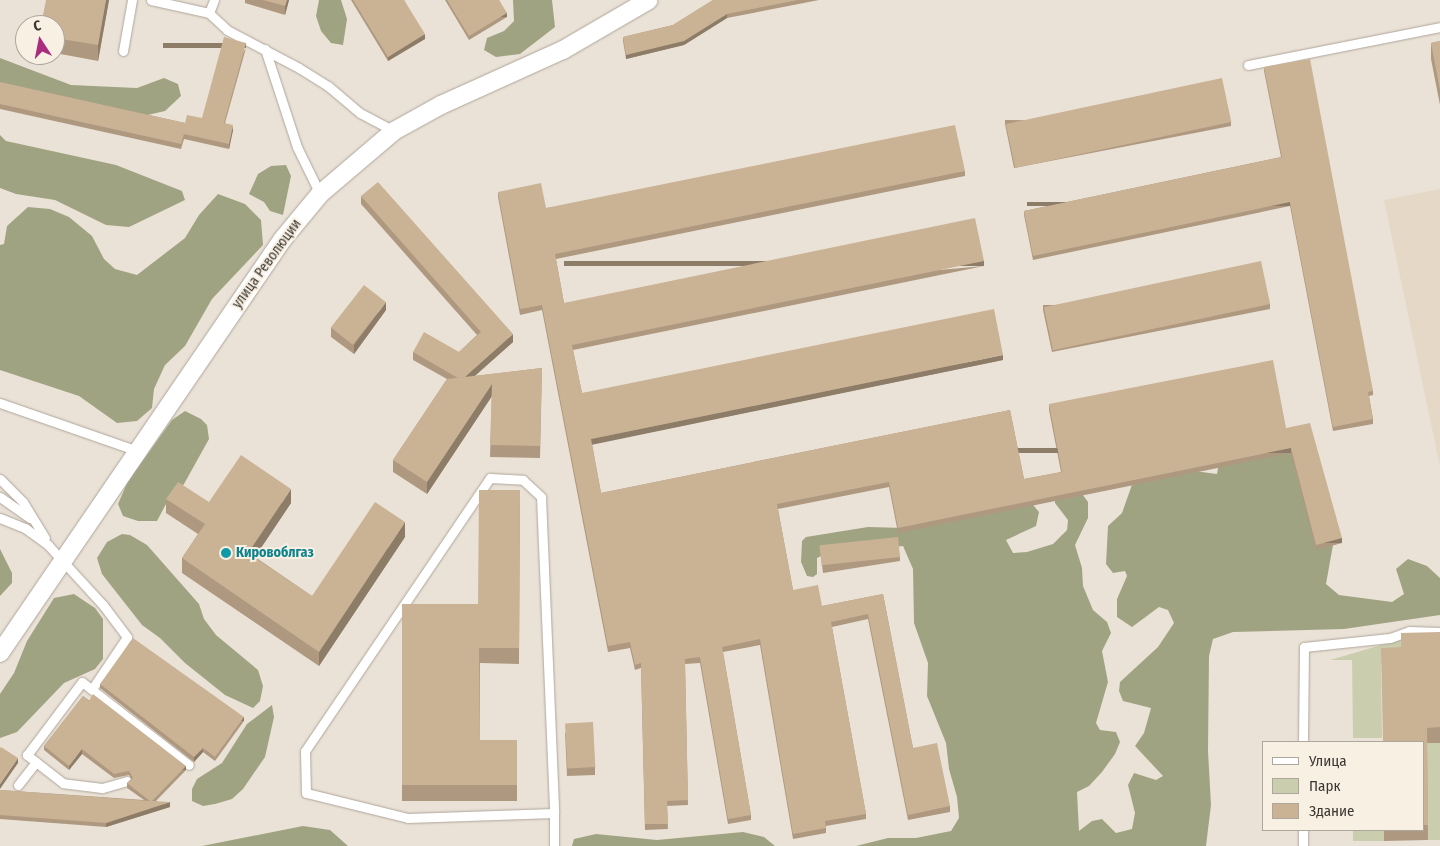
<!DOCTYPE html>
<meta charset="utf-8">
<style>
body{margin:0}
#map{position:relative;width:1440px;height:846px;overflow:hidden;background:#ebe2d7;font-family:"Fira Sans Condensed",sans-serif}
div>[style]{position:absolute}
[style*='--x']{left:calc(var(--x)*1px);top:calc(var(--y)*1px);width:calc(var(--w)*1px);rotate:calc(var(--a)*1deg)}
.built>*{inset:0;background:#e5d8c6}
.green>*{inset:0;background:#cbceae;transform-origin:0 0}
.forest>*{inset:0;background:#a0a381}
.roads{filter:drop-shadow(0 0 1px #aea59b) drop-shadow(0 0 1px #aea59b)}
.lane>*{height:9px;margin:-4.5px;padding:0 4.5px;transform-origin:4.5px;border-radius:4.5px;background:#fff}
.street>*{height:18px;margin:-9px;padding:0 9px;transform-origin:9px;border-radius:9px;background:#fff}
.wall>*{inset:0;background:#ae9980}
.shaded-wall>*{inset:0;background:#8d7d68;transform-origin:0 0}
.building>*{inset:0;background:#cab295;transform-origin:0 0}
.dots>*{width:14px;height:14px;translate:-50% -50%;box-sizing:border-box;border:2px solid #f9f0e4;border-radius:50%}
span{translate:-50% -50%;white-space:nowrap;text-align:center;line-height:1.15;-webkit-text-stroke:4px #f9f0e4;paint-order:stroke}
.street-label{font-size:14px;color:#3a3732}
.culture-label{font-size:14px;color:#0d838f;font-weight:700}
.left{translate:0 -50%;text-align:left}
.legend{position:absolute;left:1262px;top:741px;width:162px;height:90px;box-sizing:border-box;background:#f9f0e4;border:1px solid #ada69d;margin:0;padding:6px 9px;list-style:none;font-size:15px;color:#3a3732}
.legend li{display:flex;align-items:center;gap:10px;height:25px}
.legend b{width:25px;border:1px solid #ada69d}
.north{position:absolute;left:15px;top:15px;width:50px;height:50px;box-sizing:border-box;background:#f9f0e4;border:1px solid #ada69d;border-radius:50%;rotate:349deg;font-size:14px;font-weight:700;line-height:20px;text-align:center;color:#3a3732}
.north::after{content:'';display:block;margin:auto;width:18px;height:22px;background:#a92c7e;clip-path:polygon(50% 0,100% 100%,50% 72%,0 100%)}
</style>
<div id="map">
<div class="built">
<i style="clip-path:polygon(1440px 189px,1440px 467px,1384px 200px)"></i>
</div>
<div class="green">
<i style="clip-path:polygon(1428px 635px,1381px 664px,1382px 738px,1353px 738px,1352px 660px,1330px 660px,1405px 638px)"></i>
<i style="left:1427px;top:743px;width:13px;height:97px"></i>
<i style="left:1353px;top:830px;width:31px;height:11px"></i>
</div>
<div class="forest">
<i style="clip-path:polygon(319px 0,341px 0,347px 19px,343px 45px,331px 43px,321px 31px,316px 16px)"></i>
<i style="clip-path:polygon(513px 0,552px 0,555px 27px,520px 54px,496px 57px,484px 50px,487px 38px,504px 31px,514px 21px)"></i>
<i style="clip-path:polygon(0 58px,71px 85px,137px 88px,164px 78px,178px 84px,181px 96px,165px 111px,143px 116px,0 85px)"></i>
<i style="clip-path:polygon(0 135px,6px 141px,116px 165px,182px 191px,185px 200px,129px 227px,106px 225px,55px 200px,16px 194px,0 188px)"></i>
<i style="clip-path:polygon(286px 165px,291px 176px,283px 215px,270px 211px,264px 202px,249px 194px,258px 174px,271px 166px)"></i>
<i style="clip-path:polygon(218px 194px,245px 204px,261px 220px,263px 245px,212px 299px,185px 346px,165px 365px,154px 389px,152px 408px,137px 421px,117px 423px,79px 396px,0 370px,0 245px,4px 244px,7px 226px,28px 207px,50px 209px,69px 217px,92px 236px,104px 259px,115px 269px,137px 275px,185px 238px,199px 215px)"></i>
<i style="clip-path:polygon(185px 411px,201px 419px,207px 425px,209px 439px,184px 484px,166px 504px,157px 521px,138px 521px,123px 516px,118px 504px,128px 481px,172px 420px)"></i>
<i style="clip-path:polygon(1298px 442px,1333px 545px,1326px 584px,1339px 595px,1392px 602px,1404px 594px,1396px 569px,1408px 559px,1427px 566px,1440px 578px,1440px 615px,1344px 629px,1233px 632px,1213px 639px,1209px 656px,1208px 751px,1211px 805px,1206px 846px,856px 846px,888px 838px,916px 838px,951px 831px,959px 818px,957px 797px,949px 769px,946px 743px,927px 696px,928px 663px,914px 623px,913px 569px,903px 546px,821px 556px,817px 558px,817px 574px,813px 577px,807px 576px,801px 562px,802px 541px,806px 537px,868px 527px,905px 528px,1029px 500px,1039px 512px,1036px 526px,1006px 540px,1013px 553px,1027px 552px,1053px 544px,1067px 530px,1068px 520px,1055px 503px,1055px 489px,1080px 491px,1088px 502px,1088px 518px,1075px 545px,1082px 568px,1083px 586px,1093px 610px,1107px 622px,1111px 633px,1102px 651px,1108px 682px,1096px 723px,1100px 730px,1116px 732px,1120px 742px,1115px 754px,1102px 772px,1089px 786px,1077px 792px,1079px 831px,1092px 821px,1102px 819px,1116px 833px,1132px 829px,1135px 813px,1128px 785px,1134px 773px,1156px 780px,1163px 776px,1135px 746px,1144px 733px,1151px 708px,1123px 701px,1119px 691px,1120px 682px,1158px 647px,1174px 623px,1168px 610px,1159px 607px,1132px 627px,1117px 617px,1117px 599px,1127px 576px,1125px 571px,1113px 573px,1106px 564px,1108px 526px,1122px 513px,1134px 479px,1179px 469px,1217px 474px,1220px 457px)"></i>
<i style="clip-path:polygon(122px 534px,130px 535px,147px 545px,199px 604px,204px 619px,216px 635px,258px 670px,263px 686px,260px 701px,253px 708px,225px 695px,185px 663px,160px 638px,142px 625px,102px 574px,97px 558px,107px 542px)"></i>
<i style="clip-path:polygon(0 549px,12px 573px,12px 583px,0 596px)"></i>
<i style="clip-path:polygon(74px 594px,95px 608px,103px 619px,103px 659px,95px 669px,64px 683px,17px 732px,0 738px,0 694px,14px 673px,27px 641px,54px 598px)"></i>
<i style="clip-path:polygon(272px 705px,274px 717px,265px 757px,243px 789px,232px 799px,215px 804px,203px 806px,192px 801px,192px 789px,197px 779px,222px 763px,247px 724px)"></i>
<i style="clip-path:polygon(303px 826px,330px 830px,348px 846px,202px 846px)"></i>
<i style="clip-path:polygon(743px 832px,764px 837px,775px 846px,572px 846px,574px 839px,596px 834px,657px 840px)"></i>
</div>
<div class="roads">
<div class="lane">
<i style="--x:151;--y:0;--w:59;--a:12.6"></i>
<i style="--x:214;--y:0;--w:14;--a:111"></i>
<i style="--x:209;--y:13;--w:25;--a:43"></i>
<i style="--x:227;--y:30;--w:81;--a:27.8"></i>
<i style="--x:299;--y:68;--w:34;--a:32"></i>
<i style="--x:328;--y:86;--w:42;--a:40.2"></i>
<i style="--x:360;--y:113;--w:38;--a:28"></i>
<i style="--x:265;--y:49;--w:103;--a:71.9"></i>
<i style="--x:297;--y:147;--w:52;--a:63.9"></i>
<i style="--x:123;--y:51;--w:52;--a:-80"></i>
<i style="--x:1248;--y:65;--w:196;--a:-11.2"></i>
<i style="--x:0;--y:403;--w:146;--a:19.2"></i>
<i style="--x:0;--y:479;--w:33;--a:45"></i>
<i style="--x:23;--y:502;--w:42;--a:58.6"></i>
<i style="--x:0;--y:497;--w:37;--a:35"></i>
<i style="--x:0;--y:518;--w:27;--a:22"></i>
<i style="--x:25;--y:528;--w:29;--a:36"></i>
<i style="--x:48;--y:545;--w:81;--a:47.5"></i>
<i style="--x:103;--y:605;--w:40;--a:53"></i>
<i style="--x:127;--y:637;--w:63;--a:123.9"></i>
<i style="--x:1303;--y:742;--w:95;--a:-89.4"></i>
<i style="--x:1304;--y:647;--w:86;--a:-6"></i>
<i style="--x:1390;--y:638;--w:20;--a:-20"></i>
<i style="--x:1409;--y:631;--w:31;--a:2"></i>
<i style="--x:127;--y:781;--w:26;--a:164"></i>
<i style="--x:102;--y:788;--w:39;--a:-173"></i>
<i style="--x:63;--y:783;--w:46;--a:-142.1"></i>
<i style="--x:27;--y:755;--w:91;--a:-53"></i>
<i style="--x:82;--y:682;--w:135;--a:37.8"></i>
<i style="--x:18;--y:785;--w:29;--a:-52"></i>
<i style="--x:554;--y:813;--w:146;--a:178"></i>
<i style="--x:408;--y:818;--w:105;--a:-166.2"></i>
<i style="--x:306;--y:793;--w:42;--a:-91.4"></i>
<i style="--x:305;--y:751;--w:330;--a:-55.9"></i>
<i style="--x:490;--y:478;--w:33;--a:3"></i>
<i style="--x:523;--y:480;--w:25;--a:43"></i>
<i style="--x:541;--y:497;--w:316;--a:87.6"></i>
<i style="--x:554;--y:813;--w:33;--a:90"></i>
<i style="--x:1303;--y:846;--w:16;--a:-90"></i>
</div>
<div class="street">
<i style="--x:0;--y:653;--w:500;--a:-55.67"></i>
<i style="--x:282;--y:240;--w:60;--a:-50.4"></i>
<i style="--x:320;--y:194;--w:97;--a:-40.4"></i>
<i style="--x:394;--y:131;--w:54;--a:-29"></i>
<i style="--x:441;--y:105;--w:134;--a:-24.3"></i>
<i style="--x:563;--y:50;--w:99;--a:-30.2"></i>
</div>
</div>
<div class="wall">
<i style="clip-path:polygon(109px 0,98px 61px,55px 53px,55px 25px)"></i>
<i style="clip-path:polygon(245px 0,289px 0,285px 15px,245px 3px)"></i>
<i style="clip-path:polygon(351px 0,404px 0,425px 39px,388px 61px)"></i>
<i style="clip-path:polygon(445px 0,499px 0,507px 17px,469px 40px)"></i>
<i style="clip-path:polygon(713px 0,819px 0,727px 18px,684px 45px,626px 59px,623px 41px,623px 37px,673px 25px)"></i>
<i style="clip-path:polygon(1440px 41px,1440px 105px,1431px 59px,1431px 43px)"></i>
<i style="clip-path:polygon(246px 48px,225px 123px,233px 130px,229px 149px,184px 139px,181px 149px,0 109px,0 82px,185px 123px,202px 118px)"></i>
<i style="clip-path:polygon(1264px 67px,1373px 391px,1373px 395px,1369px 396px,1373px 419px,1373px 424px,1333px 431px,1290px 206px,1033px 260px,1024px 215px,1024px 211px,1281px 157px,1264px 71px)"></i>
<i style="clip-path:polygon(1005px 120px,1231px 122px,1231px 126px,1014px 168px,1005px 124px)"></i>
<i style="clip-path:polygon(965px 171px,965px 176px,556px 259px,564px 303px,984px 266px,573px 350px,582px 393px,1003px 360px,592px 444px,601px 493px,1010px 410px,1024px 479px,1061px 472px,1049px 410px,1049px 404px,1286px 428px,1342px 543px,1316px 550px,1291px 453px,898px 533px,889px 487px,778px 509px,793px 590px,822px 606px,883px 594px,913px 748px,950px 806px,950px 812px,908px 820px,868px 619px,832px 627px,866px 814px,866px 819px,826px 826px,826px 833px,793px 839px,760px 645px,723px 652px,751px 815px,751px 820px,728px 824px,700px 663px,685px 664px,688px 805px,667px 806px,668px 829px,645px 830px,641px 668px,635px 670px,630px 648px,608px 652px,542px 310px,520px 315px,498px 197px,498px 192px,546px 208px)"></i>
<i style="clip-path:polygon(361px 196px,513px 342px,475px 376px,542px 368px,540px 458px,490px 457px,492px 396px,427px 494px,393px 472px,393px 460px,447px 379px,413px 360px,413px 352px,459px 352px,477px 335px,361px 204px)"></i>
<i style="clip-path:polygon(1270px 304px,1270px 309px,1052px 352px,1043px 310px,1043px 305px)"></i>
<i style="clip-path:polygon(386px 310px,354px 354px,331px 337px,331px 328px)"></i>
<i style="clip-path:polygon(520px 490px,519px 664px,480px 663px,480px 740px,517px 740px,517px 801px,402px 801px,402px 604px,478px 604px)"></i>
<i style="clip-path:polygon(166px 499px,209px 502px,291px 503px,255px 557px,312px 596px,405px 537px,319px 666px,182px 573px,182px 558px,198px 534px,166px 513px)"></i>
<i style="clip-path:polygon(820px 548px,900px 557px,900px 561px,823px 573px)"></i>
<i style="clip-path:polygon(1440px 632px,1440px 743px,1427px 743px,1428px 840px,1384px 841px,1384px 830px,1424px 830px,1424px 742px,1401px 647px)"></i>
<i style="clip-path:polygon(100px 684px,244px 721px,215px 761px,203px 752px,194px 762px,100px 688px)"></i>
<i style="clip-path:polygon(83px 696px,186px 770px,156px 801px,170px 807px,106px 827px,0 819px,0 790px,144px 800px,127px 788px,127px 783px,131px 779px,129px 775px,114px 778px,82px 754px,69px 770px,44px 750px,44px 746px)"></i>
<i style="clip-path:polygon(565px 732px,595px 767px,595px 775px,567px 776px)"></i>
</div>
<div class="shaded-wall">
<i style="clip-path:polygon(106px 0,109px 0,98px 61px,98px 45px)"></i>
<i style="clip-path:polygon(287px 0,289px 0,285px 15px,285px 6px)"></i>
<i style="left:507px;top:13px;width:4px;height:44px;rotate:90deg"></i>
<i style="clip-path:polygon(727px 14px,727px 18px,684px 45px,626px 59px,626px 55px)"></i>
<i style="clip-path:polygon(425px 34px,425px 39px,388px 61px,388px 57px)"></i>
<i style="left:246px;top:43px;width:5px;height:83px;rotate:90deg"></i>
<i style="clip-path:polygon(233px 125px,233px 130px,229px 149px,229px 144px)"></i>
<i style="left:1290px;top:202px;width:4px;height:263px;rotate:90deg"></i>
<i style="left:984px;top:261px;width:5px;height:420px;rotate:90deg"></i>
<i style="clip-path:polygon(386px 302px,386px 310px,354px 354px,354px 345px)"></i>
<i style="clip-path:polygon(513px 334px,513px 342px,462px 387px,462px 379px)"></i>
<i style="clip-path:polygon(1003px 355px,1003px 360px,591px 445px,591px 439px)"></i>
<i style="clip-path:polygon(492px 384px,492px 396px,427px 494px,427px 482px)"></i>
<i style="left:1291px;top:448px;width:5px;height:401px;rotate:90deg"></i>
<i style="clip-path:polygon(291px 489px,291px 503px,248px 567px,248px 553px)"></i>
<i style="clip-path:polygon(405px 522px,405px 537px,319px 666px,319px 652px)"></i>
<i style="left:1342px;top:538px;width:5px;height:27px;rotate:90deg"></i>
<i style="left:244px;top:717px;width:4px;height:49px;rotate:90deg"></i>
<i style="clip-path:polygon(203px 748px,203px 752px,194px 762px,194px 757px)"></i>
<i style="clip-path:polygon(82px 749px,82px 754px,69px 770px,69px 766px)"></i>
<i style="clip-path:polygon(18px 758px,18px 763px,0 789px,0 784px)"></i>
<i style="left:186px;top:766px;width:4px;height:49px;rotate:90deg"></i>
<i style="clip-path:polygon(170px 802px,170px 807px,106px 827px,106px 823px)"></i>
</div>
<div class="building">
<i style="clip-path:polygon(46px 0,106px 0,98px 45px,55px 38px,55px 25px,41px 25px)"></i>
<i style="clip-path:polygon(263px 0,287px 0,285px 6px)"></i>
<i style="clip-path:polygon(353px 0,404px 0,425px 34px,388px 57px)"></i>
<i style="clip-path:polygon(447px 0,499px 0,507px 13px,469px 36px)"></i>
<i style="clip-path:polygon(713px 0,798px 0,727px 14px,684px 41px,626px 55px,623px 37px,673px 25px)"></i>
<i style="clip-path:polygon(224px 37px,246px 43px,224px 123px,233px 125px,229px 144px,184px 134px,181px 144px,0 104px,0 82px,185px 123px,187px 115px,202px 118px)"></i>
<i style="clip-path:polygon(1440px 41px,1440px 90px,1431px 43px)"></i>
<i style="clip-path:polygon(1310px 59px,1373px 391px,1368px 392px,1373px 419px,1333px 427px,1290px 202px,1033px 256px,1024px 211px,1282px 157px,1264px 67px)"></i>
<i style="left:1222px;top:78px;width:45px;height:221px;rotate:78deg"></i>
<i style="clip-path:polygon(955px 125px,965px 171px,555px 254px,564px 303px,975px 218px,984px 261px,572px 345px,582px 393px,994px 309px,1003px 355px,591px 439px,601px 493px,1010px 410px,1024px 479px,1062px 472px,1049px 404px,1273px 360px,1286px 428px,1310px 423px,1342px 538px,1316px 545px,1291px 448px,898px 528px,889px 482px,777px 504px,793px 590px,818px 585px,822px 606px,883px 594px,913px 748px,937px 743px,950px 806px,908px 815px,868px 614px,831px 622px,866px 814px,825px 821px,826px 828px,793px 834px,760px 639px,722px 647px,751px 815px,728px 819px,700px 657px,685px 659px,688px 800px,667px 801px,668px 824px,645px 824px,641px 663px,635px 665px,630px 642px,608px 646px,542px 305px,520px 309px,498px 192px,541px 183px,546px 208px)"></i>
<i style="clip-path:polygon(378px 182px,513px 334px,465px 377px,458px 378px,413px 352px,424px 332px,459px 352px,481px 332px,361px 196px)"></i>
<i style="left:1261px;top:261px;width:44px;height:222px;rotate:78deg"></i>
<i style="left:364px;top:285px;width:28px;height:54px;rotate:38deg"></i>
<i style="clip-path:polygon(542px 368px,540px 446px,490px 445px,492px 384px,427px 482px,393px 460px,447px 379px)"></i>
<i style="clip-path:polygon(241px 455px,291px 489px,248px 553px,312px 596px,375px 502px,405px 522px,319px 652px,182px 558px,205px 524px,166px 499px,178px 482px,209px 502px)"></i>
<i style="clip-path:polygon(479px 490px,520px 490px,519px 648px,479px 648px,480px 740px,517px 740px,517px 785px,402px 785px,402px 604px,478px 604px)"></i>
<i style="left:898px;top:537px;width:20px;height:79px;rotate:84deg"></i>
<i style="clip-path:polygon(1440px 632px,1440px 727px,1427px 728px,1428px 825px,1424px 825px,1424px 742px,1383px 742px,1381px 648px,1401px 647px,1401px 633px)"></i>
<i style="clip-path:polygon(133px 638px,244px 717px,215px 757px,203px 748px,194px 757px,100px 684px)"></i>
<i style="clip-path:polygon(93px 694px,186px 766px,152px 801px,170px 802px,106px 823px,0 815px,0 790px,150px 801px,127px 783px,133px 778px,129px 771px,114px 774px,82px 749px,69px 766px,44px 746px,83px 696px,89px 701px)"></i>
<i style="left:593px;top:722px;width:45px;height:28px;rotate:87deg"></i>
<i style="clip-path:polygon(1px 747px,18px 758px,0 784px,0 748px)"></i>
</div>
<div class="dots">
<i style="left:226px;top:553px;background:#0f9aa8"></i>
</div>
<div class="street-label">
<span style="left:267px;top:264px;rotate:-54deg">улица Революции</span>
</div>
<div class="culture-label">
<span class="left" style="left:236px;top:553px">Кировоблгаз</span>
</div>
<ul class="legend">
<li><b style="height:6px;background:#fff"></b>Улица</li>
<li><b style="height:14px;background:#cbceae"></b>Парк</li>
<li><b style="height:14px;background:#cab295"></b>Здание</li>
</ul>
<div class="north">С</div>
</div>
